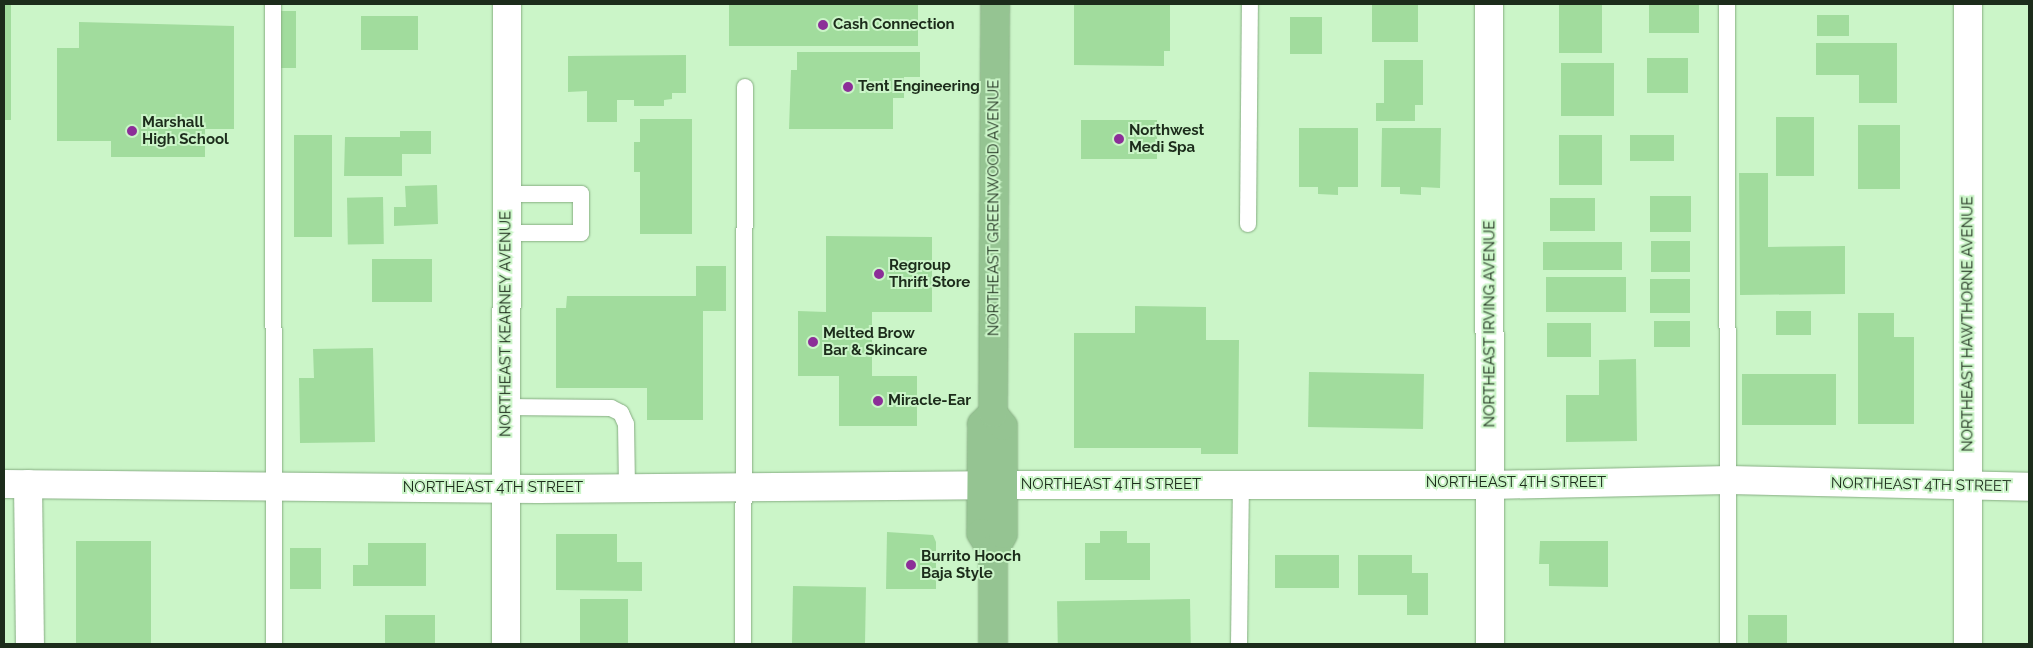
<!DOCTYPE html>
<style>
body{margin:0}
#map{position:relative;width:2033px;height:648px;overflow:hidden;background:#cbf5c8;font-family:Raleway,sans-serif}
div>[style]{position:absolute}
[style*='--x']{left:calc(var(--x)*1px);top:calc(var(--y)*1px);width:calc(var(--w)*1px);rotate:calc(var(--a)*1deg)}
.building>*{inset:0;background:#a1dc9d;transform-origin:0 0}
.roads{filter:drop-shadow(0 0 1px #86ad82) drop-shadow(0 0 1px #86ad82)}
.service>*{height:16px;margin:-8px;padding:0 8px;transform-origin:8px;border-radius:8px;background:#fff}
.minor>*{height:28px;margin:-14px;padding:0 14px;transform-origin:14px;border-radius:14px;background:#fff}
.primary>*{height:28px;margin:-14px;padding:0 14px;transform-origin:14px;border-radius:14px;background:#95c492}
.dots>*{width:14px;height:14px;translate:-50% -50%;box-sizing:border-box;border:2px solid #cbf5c8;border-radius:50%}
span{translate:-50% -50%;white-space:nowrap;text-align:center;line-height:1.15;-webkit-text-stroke:4px #cbf5c8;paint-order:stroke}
.poi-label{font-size:15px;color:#1c2c1b;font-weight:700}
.left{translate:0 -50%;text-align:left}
.street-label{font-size:15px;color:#1c2c1b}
.frame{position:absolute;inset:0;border:5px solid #1c2c1b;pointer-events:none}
</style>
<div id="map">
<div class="building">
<i style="left:4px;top:4px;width:7px;height:116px"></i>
<i style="left:729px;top:4px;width:189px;height:42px"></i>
<i style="clip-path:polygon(1074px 4px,1170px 4px,1170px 51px,1164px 51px,1164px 66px,1074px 65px)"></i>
<i style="left:1372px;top:4px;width:46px;height:38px"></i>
<i style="left:1559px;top:4px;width:43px;height:49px"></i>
<i style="left:1649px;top:4px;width:50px;height:29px"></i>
<i style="left:280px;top:11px;width:16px;height:57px"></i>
<i style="left:1817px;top:15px;width:32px;height:21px"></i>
<i style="left:361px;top:16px;width:57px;height:34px"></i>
<i style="left:1290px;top:17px;width:32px;height:37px"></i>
<i style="clip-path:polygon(79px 22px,234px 26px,234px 129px,205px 129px,205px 157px,111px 157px,111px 141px,57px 141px,57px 48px,79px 48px)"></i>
<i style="clip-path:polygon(1816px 43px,1897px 43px,1897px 103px,1859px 103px,1859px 75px,1816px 75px)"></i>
<i style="clip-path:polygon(797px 52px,920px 52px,920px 77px,904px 77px,904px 98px,893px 98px,893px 129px,789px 129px,791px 70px,797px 70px)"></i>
<i style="clip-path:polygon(686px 55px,686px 93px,672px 93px,672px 99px,664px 100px,664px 106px,634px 106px,634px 100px,617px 100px,617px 122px,587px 122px,587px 91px,568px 92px,568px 56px)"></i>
<i style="left:1647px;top:58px;width:41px;height:35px"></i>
<i style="clip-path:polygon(1384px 60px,1423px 60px,1423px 105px,1415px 105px,1415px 121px,1376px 121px,1376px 103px,1384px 103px)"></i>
<i style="left:1561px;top:63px;width:53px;height:53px"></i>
<i style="left:1776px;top:117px;width:38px;height:59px"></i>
<i style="clip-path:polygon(640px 119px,692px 119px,692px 234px,640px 234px,640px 172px,634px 172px,634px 142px,640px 142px)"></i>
<i style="left:1081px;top:120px;width:76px;height:39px"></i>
<i style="left:1858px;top:125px;width:42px;height:64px"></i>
<i style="clip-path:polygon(1299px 128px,1358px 128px,1358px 187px,1338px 187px,1338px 195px,1318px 194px,1318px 187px,1299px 187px)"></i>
<i style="clip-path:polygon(1382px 128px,1441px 128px,1440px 188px,1421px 187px,1421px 195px,1400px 194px,1400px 187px,1381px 187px)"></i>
<i style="clip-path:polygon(400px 131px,431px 131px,431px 154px,402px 154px,402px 176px,344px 176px,345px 137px,400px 137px)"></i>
<i style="left:294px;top:135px;width:38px;height:102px"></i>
<i style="left:1559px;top:135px;width:43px;height:50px"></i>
<i style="left:1630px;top:135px;width:44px;height:26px"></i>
<i style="clip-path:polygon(1739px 173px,1768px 173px,1768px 247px,1845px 246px,1845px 294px,1740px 295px)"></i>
<i style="clip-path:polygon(437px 185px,438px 224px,394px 226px,394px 207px,406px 207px,405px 186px)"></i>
<i style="left:1650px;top:196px;width:41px;height:36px"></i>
<i style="left:383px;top:197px;width:47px;height:36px;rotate:89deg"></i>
<i style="left:1550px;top:198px;width:45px;height:33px"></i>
<i style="clip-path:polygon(826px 236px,932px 237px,932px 312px,872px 312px,872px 376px,917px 376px,917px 426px,839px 426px,839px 376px,798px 376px,798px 311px,826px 312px)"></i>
<i style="left:1651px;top:241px;width:39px;height:31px"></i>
<i style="left:1543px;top:242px;width:79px;height:28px"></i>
<i style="left:432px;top:259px;width:43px;height:60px;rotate:90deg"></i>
<i style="clip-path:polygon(696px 266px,726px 266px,726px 311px,703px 311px,703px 420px,647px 420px,647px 388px,556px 388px,556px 308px,566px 308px,567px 296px,696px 296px)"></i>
<i style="left:1546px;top:277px;width:80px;height:35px"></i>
<i style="left:1650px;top:279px;width:40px;height:34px"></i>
<i style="clip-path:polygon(1135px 306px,1206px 307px,1206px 340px,1239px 340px,1238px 454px,1201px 454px,1201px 448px,1074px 448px,1074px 333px,1135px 333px)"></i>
<i style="left:1776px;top:311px;width:35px;height:24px"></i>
<i style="clip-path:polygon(1858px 313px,1894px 313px,1894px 337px,1914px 337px,1914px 424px,1858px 424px)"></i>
<i style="left:1654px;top:321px;width:36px;height:26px"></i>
<i style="left:1547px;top:323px;width:44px;height:34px"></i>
<i style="clip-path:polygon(373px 348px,375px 442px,300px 443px,299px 378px,314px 378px,313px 349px)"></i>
<i style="clip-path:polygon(1636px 359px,1637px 441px,1566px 442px,1566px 395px,1599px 395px,1599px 360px)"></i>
<i style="left:1309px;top:372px;width:115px;height:55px;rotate:1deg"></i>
<i style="left:1742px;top:374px;width:94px;height:51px"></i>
<i style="clip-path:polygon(1100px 531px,1127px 531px,1127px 543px,1150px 543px,1150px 580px,1085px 580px,1085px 543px,1100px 543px)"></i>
<i style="clip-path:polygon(887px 532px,933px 535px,936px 542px,936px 589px,886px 589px)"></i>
<i style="clip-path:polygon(556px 534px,617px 534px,617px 562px,642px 562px,642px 591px,556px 590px)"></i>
<i style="left:76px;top:541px;width:75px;height:103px"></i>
<i style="clip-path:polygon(1540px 541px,1608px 541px,1608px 587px,1549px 586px,1549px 564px,1539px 564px)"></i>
<i style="clip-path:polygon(368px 543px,426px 543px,426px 586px,353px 586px,353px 565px,368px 565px)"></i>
<i style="left:290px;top:548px;width:31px;height:41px"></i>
<i style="left:1275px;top:555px;width:64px;height:33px"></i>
<i style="clip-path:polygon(1358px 555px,1412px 555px,1412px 573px,1428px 573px,1428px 615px,1407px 615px,1407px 595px,1358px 595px)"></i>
<i style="left:793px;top:586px;width:73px;height:58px;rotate:1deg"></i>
<i style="left:580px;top:599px;width:48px;height:45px"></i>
<i style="left:1190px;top:599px;width:45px;height:133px;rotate:89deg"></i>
<i style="left:435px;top:615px;width:29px;height:50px;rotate:90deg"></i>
<i style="left:1748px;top:615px;width:39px;height:29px"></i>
</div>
<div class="roads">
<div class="service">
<i style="--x:273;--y:4;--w:640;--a:89.91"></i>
<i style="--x:1727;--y:4;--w:640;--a:89.91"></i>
<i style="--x:506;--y:194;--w:75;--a:0"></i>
<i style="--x:581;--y:194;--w:39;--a:90"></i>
<i style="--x:581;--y:233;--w:75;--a:180"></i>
<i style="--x:1248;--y:224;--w:220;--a:-89.5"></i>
<i style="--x:505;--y:407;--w:106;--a:0.5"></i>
<i style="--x:611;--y:408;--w:11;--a:27"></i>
<i style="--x:621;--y:413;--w:12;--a:66"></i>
<i style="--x:626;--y:424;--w:64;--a:89.1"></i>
<i style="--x:743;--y:644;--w:557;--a:-89.79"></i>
<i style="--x:1239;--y:644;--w:159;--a:-89.3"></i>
</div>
<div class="minor">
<i style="--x:1489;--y:4;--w:640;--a:89.91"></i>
<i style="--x:1968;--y:4;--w:640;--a:90"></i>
<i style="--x:4;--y:484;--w:535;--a:0.54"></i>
<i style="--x:539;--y:489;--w:443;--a:-0.5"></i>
<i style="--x:28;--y:484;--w:160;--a:89.3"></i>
<i style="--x:1003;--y:485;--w:487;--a:0"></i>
<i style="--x:1490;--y:485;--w:239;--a:-1.2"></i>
<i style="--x:1729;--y:480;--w:300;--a:1.3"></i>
<i style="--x:506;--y:644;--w:640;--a:-89.91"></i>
</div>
<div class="primary">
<i style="--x:993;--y:413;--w:16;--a:135"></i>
<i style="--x:982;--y:424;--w:109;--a:90.5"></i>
<i style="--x:981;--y:533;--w:23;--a:59"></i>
<i style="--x:993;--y:644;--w:91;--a:-90"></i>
<i style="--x:993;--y:553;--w:21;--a:-62"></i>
<i style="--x:1003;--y:534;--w:108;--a:-90"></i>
<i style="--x:1003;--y:426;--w:16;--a:-128"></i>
<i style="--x:993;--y:413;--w:409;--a:-89.7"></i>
</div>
</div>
<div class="dots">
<i style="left:823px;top:25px;background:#8c2e98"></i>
<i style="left:848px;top:87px;background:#8c2e98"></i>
<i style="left:132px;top:131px;background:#8c2e98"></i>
<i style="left:1119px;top:139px;background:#8c2e98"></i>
<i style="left:879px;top:274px;background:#8c2e98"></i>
<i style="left:813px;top:342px;background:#8c2e98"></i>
<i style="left:878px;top:401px;background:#8c2e98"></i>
<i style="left:911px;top:565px;background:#8c2e98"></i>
</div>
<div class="poi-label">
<span class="left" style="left:833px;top:25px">Cash Connection</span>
<span class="left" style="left:858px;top:87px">Tent Engineering</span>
<span class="left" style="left:142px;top:131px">Marshall<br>High School</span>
<span class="left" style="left:1129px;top:139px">Northwest<br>Medi Spa</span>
<span class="left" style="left:889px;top:274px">Regroup<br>Thrift Store</span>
<span class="left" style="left:823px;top:342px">Melted Brow<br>Bar &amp; Skincare</span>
<span class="left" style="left:888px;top:401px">Miracle-Ear</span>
<span class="left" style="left:921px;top:565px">Burrito Hooch<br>Baja Style</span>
</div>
<div class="street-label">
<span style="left:994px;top:208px;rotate:-90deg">NORTHEAST GREENWOOD AVENUE</span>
<span style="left:506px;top:324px;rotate:-90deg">NORTHEAST KEARNEY AVENUE</span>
<span style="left:1490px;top:324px;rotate:-90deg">NORTHEAST IRVING AVENUE</span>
<span style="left:1968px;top:324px;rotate:-90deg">NORTHEAST HAWTHORNE AVENUE</span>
<span style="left:1516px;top:483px">NORTHEAST 4TH STREET</span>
<span style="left:1111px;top:485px">NORTHEAST 4TH STREET</span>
<span style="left:1921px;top:485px;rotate:1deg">NORTHEAST 4TH STREET</span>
<span style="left:493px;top:488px">NORTHEAST 4TH STREET</span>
</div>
<div class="frame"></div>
</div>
